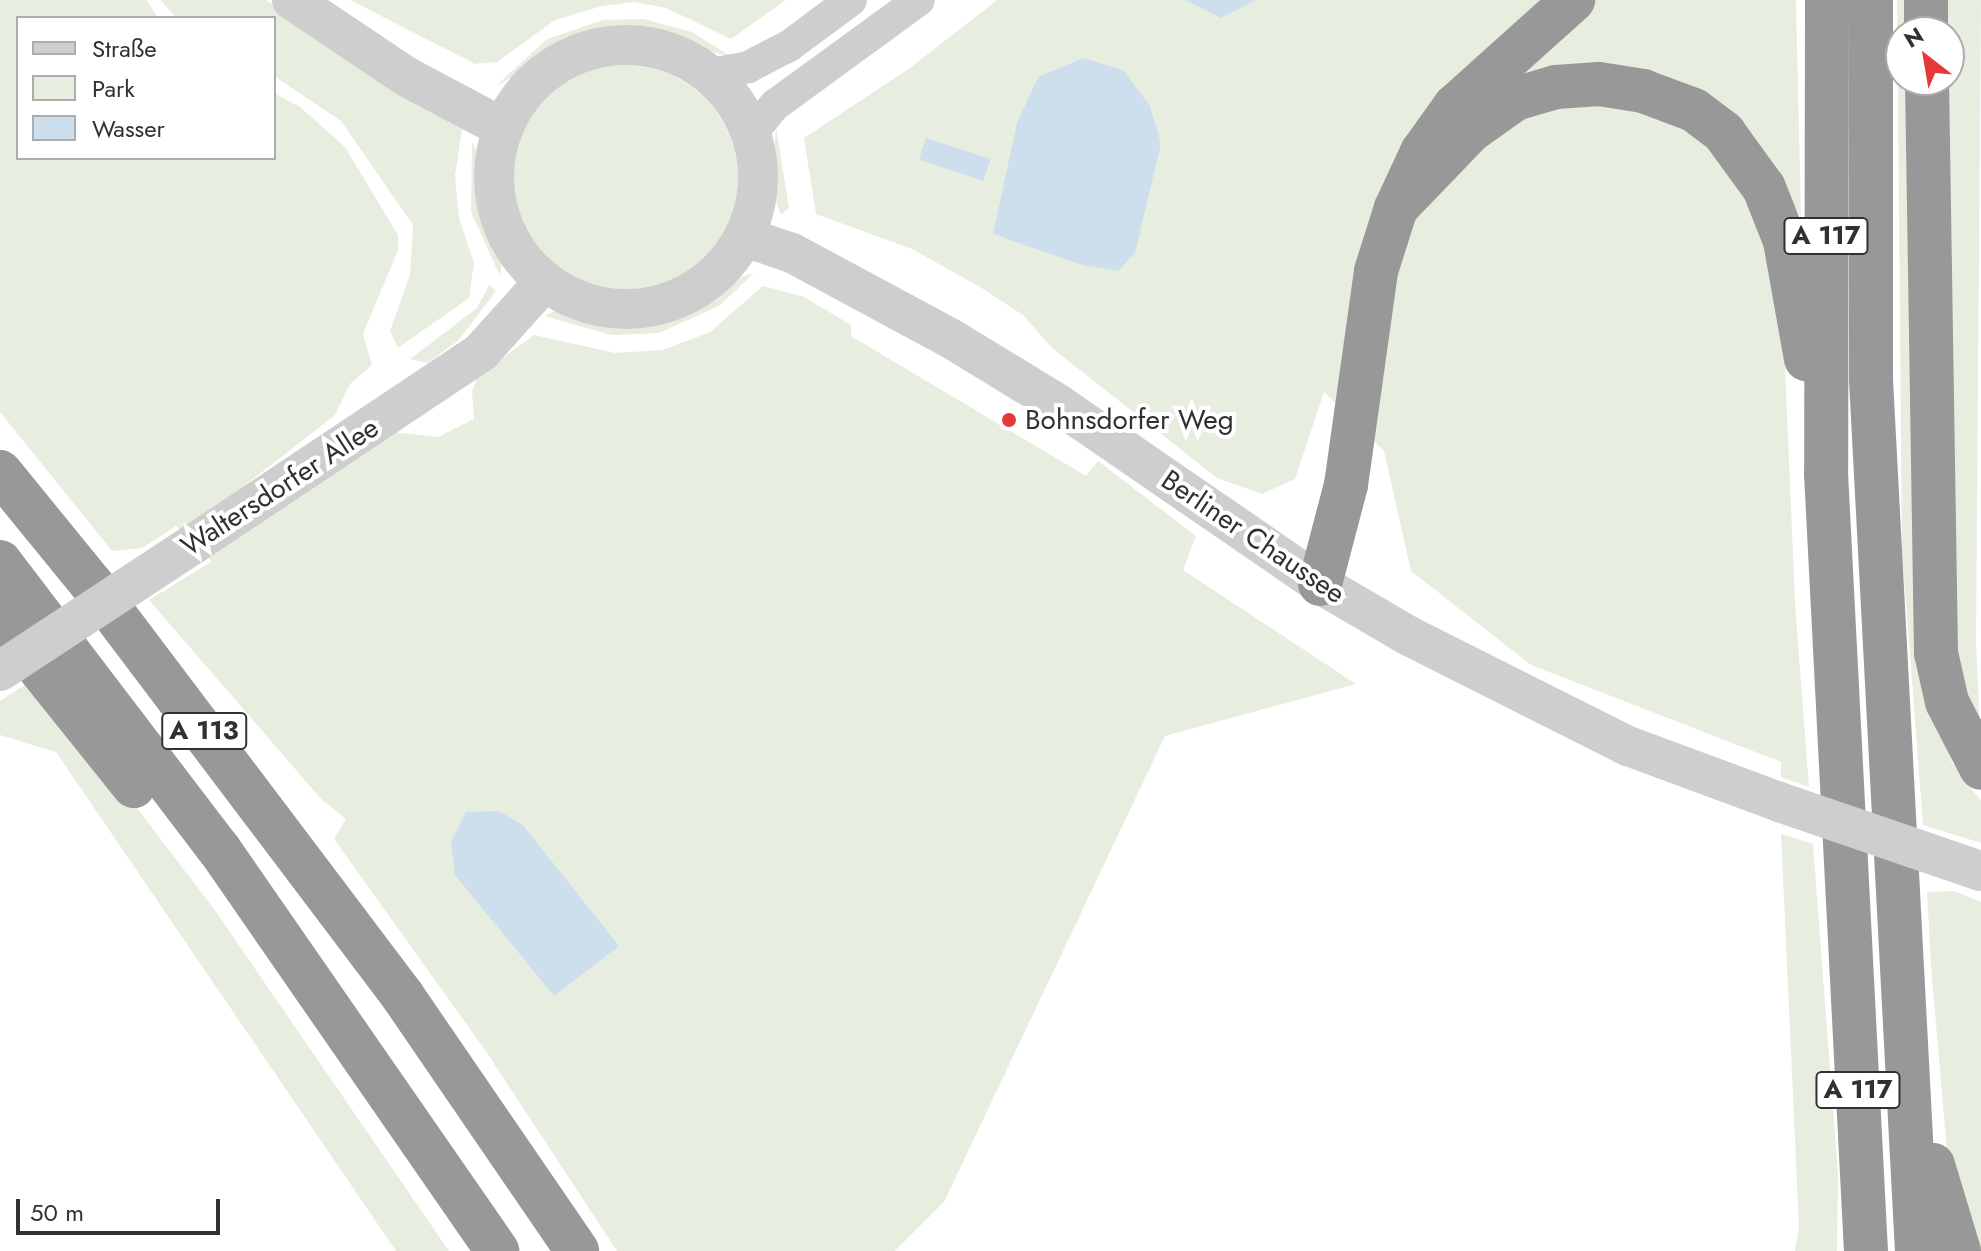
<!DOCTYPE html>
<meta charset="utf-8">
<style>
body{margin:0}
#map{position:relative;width:1981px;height:1251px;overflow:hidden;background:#fff;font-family:Jost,sans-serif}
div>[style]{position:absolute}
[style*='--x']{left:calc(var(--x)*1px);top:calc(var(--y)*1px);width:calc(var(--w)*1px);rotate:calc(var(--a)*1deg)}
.green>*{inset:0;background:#e7eee0}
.round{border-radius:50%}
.water>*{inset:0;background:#cddfed;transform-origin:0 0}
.minor>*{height:32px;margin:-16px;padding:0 16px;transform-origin:16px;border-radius:16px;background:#cecece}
.tertiary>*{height:40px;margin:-20px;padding:0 20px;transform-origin:20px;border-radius:20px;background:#cecece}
.tertiary>.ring{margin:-20px;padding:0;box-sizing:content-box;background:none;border:40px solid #cecece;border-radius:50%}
.motorway>*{height:44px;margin:-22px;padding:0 22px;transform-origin:22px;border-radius:22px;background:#989898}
.tertiary-bridge>*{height:40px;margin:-20px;padding:0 20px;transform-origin:20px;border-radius:20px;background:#cecece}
.dots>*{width:22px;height:22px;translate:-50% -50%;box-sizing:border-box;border:4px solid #fff;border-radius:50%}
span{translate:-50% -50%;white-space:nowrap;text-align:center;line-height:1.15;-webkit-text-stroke:8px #fff;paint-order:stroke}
.shield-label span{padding:2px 6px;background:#fff;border:2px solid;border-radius:6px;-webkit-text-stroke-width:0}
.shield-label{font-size:26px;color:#313131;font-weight:700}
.poi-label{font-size:28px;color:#313131}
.left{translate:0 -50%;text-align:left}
.street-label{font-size:28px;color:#313131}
.legend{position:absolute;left:16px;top:16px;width:260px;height:144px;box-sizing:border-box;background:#fff;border:2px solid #adadad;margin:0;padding:10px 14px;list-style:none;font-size:24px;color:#313131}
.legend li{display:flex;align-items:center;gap:16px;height:40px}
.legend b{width:40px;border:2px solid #adadad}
.north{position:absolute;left:1885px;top:16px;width:80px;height:80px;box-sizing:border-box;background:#fff;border:2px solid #adadad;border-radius:50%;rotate:329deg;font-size:22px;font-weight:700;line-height:32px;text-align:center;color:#313131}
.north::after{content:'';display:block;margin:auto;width:28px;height:36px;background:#e4383b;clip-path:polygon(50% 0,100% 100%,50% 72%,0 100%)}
.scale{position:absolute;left:16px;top:1199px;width:204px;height:36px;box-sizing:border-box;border:4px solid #313131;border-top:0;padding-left:10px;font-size:24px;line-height:28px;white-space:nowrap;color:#313131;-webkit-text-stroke:6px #fff;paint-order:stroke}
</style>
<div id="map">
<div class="green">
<i style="clip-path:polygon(0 0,147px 0,158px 18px,18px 18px,18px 158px,274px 158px,274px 93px,300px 107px,345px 147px,398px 235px,398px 250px,363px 334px,372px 365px,350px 384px,335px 415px,217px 507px,181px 531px,176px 526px,142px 548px,112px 551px,0 412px)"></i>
<i style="clip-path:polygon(160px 0,266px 0,462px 129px,455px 176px,459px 218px,474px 263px,469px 298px,398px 348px,390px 331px,410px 275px,413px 225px,341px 121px,274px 76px,274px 18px,177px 18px)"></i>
<i style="clip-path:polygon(350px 0,786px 0,731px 39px,666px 8px,634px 2px,602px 6px,555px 20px,497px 62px,475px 64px)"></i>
<i style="clip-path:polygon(997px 0,1544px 0,1493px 45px,1547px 105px,1646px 106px,1717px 146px,1781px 269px,1795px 603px,1809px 787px,1781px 777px,1781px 762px,1531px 665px,1411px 571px,1384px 451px,1324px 392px,1295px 479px,1262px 494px,1217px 478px,1052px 348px,1023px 315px,980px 287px,912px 249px,816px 214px,804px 138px,910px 68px)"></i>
<i style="clip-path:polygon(1593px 0,1796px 0,1801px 217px,1761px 151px,1735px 123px,1517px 83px,1517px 68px)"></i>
<i style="clip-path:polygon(1897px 0,1912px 0,1913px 32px,1901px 32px,1901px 80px,1914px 80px,1950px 744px,1951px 761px,1981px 801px,1981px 843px,1923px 825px,1902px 551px)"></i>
<i style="clip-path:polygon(1941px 0,1981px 0,1976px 643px,1981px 746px,1949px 668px,1949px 32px,1942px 32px)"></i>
<i style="clip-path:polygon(644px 19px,692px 32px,732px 57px,640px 33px,604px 34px,571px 44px,496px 86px,547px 39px,603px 20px)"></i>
<i class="round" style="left:512px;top:65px;width:226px;height:226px"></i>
<i style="clip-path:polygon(776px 127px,789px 208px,781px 215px,771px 188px)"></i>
<i style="clip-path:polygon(472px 142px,479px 156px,484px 211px,502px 258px,500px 276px,471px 212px)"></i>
<i style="clip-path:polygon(754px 273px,719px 306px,659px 333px,611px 335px,545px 316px,555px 311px,610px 324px,649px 322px,678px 314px,729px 281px)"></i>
<i style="clip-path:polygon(489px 285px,496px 291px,459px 340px,428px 363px,410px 359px,477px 308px)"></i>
<i style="clip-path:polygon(763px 286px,804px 297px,851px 325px,851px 336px,1086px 476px,1098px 461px,1196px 536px,1183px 570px,1356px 684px,1165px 736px,944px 1202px,895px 1251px,617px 1251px,485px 1050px,334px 839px,346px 819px,321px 799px,149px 600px,211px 562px,208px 555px,392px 432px,438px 437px,474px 419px,472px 391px,478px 376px,534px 335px,615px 353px,663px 350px,710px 332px)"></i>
<i style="clip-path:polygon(37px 677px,214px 909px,449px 1251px,396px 1251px,56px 752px,0 735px,0 701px)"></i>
<i style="clip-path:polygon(1781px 834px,1813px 844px,1838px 1174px,1837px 1251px,1795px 1251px,1799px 1227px)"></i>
<i style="clip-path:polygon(1954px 891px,1981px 902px,1981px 1251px,1974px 1251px,1947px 1151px,1931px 966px,1927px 892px)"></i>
</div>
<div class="water">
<i style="clip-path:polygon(1185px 0,1256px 0,1221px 18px)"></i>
<i style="clip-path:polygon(1083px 58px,1123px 70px,1150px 106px,1161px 144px,1135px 253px,1118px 271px,1082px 265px,993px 234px,1017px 123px,1038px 77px)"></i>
<i style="left:926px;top:138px;width:68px;height:23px;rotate:18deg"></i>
<i style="clip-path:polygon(499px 811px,523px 825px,619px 946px,554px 996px,455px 875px,451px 842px,466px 812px)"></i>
</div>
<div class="minor">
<i style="--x:710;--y:74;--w:39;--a:-10"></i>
<i style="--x:748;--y:67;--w:46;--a:-27.1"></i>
<i style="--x:789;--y:46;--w:77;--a:-36.6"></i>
<i style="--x:752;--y:133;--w:36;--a:-51"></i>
<i style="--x:775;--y:105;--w:178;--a:-36.1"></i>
</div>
<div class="tertiary">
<i style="--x:292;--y:0;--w:138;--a:33.8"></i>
<i style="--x:407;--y:77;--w:109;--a:28"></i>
<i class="ring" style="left:494px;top:45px;width:224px;height:224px"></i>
<i style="--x:745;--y:237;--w:50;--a:18.8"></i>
<i style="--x:792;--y:253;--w:179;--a:28.3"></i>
<i style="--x:950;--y:338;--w:127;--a:31.4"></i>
<i style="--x:1058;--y:404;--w:318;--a:34.5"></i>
<i style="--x:1320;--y:584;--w:103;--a:30.3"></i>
<i style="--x:1409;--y:636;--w:245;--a:26.7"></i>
<i style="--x:1628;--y:746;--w:161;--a:20.3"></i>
<i style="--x:192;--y:545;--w:348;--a:-33.7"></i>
<i style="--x:481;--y:352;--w:94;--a:-48"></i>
</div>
<div class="motorway">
<i style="--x:1827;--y:0;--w:473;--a:90.1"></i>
<i style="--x:1826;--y:473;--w:779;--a:87.06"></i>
<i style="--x:1871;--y:0;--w:380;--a:90"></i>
<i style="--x:1871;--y:380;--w:872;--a:86.98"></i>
<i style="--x:1926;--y:0;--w:32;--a:90"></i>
<i style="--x:1927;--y:80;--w:573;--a:89.1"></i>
<i style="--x:1936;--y:653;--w:50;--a:77.3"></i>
<i style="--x:1947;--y:702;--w:74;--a:62.7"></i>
<i style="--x:1396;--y:208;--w:107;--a:-46.1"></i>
<i style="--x:1470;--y:131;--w:55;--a:-35.4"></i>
<i style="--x:1515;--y:99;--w:43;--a:-16.3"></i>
<i style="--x:1556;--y:87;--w:43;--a:-4"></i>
<i style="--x:1599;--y:84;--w:45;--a:9"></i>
<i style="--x:1643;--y:91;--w:54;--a:20.4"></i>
<i style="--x:1694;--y:110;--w:38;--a:37"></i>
<i style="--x:1724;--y:133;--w:68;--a:54"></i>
<i style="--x:1764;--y:188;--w:57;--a:68.4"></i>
<i style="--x:1785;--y:241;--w:120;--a:79.9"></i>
<i style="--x:0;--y:472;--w:147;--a:50.8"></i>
<i style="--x:93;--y:586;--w:513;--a:52.93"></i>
<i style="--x:402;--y:995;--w:310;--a:55.6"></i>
<i style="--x:0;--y:562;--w:361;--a:52.7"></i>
<i style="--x:219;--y:849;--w:489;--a:55.3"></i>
<i style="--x:1320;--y:584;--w:102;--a:-75.3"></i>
<i style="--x:1346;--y:485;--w:216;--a:-82"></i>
<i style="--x:1376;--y:271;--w:66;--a:-72.4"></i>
<i style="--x:1396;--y:208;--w:62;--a:-65.1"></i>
<i style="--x:1422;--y:152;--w:57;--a:-54.3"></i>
<i style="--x:1455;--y:106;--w:159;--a:-41.9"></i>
<i style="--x:0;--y:619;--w:214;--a:51.3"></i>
<i style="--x:1933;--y:1165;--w:90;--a:73.2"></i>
</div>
<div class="tertiary-bridge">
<i style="--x:0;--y:671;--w:230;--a:-33.3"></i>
<i style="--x:1779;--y:802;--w:213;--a:18.9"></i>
</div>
<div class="dots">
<i style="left:1009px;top:420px;background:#e4383b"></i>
</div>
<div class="shield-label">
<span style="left:1826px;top:236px">A 117</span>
<span style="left:204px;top:731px">A 113</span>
<span style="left:1858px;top:1090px">A 117</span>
</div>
<div class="poi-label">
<span class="left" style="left:1025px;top:420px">Bohnsdorfer Weg</span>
</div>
<div class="street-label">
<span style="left:280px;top:487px;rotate:-33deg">Waltersdorfer Allee</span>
<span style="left:1253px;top:537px;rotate:34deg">Berliner Chaussee</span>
</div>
<ul class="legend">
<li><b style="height:10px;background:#cecece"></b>Straße</li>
<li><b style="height:22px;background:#e7eee0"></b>Park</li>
<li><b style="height:22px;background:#cddfed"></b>Wasser</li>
</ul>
<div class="north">N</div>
<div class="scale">50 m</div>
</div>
